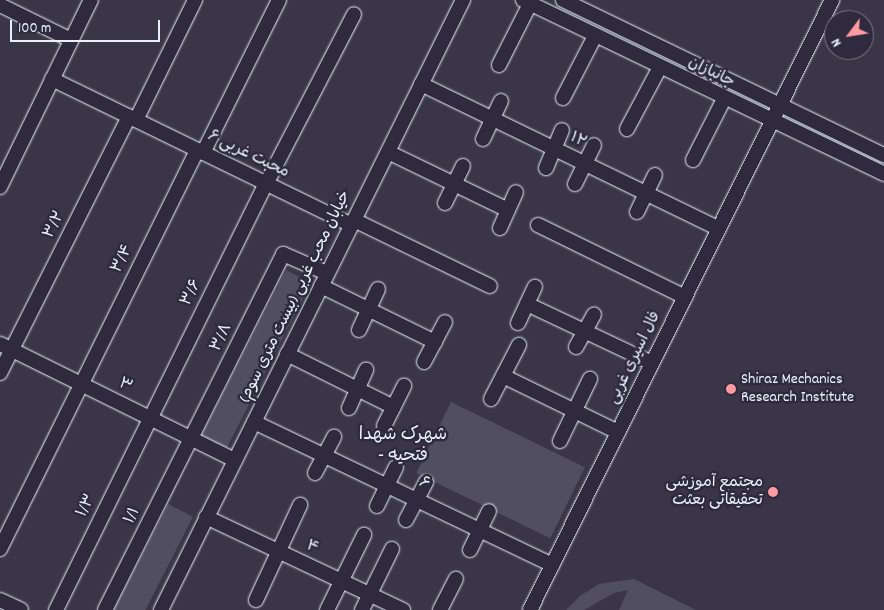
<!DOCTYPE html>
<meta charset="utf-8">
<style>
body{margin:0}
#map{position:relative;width:884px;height:610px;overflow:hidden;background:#3a3648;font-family:Dekko,"Playpen Sans Arabic",sans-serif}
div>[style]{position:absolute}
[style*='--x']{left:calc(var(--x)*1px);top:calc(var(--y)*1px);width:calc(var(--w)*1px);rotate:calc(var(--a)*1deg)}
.green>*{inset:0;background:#504e5f;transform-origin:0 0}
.roads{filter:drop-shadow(0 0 1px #e8f1f8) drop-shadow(0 0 1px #e8f1f8)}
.minor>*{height:14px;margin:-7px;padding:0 7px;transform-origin:7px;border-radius:7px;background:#2f2a3d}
.dots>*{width:14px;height:14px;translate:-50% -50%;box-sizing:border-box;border:2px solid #2f2a3d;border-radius:50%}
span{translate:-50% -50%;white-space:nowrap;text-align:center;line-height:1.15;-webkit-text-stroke:5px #2f2a3d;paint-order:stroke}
.street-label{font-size:16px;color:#e8f1f8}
.poi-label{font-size:16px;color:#e8f1f8}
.left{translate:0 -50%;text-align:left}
.right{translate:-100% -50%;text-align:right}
.neighbourhood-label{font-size:18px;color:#e8f1f8}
.north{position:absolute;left:824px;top:10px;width:50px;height:50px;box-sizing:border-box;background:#2f2a3d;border:1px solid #797a88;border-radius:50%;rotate:239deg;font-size:14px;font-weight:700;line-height:20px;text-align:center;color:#e8f1f8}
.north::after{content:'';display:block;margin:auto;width:18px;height:22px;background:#ff9aa2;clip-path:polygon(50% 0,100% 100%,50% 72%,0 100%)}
.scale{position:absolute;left:10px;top:20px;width:150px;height:22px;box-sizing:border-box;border:2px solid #e8f1f8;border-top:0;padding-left:6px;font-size:15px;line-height:18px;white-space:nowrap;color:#e8f1f8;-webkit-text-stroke:4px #2f2a3d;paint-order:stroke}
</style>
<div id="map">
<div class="green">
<i style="left:286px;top:270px;width:28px;height:186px;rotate:27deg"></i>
<i style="left:451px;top:402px;width:149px;height:79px;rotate:26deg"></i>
<i style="left:168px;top:504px;width:28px;height:119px;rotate:27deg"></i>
<i style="clip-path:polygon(634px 579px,696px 610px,619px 610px,628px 590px,614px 593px,584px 610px,566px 610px,580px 596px,599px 584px)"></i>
</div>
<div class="roads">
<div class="minor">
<i style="--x:523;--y:0;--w:401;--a:25.7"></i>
<i style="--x:563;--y:0;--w:356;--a:25.8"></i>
<i style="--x:0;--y:5;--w:79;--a:26.2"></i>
<i style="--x:499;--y:65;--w:68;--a:-63.1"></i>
<i style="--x:52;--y:79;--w:333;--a:26"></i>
<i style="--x:421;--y:84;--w:331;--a:25.9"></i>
<i style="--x:563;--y:98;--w:70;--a:-62.7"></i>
<i style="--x:136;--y:120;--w:134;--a:-63.8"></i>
<i style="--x:627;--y:129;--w:70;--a:-62"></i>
<i style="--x:483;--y:139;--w:42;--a:-64.7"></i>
<i style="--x:388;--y:152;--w:133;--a:25.8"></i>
<i style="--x:203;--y:153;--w:171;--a:-63.6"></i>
<i style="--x:693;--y:160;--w:68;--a:-63.1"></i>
<i style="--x:546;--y:168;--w:41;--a:-67.2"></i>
<i style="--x:575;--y:184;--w:43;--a:-64"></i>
<i style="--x:0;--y:187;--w:208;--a:-64.1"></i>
<i style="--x:445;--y:203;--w:41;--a:-64.1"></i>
<i style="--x:637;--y:212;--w:41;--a:-64.1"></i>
<i style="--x:354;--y:220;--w:151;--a:25.9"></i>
<i style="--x:538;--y:225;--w:164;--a:26.1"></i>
<i style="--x:500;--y:228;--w:39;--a:-66"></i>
<i style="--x:321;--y:286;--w:127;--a:26.2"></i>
<i style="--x:527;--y:304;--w:138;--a:25.3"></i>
<i style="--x:518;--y:323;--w:40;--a:-65"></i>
<i style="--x:359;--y:330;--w:45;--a:-65.1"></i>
<i style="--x:0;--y:344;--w:262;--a:26.3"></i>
<i style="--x:576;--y:347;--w:37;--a:-61"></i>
<i style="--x:287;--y:354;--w:119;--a:26.4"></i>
<i style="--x:424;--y:362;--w:45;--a:-62.3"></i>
<i style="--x:0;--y:373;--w:287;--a:-63.3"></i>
<i style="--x:503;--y:376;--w:128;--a:26"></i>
<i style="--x:491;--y:399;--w:61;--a:-62.6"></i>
<i style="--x:349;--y:408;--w:42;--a:-65.9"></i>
<i style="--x:254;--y:422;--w:331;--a:25.6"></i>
<i style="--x:384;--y:426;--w:45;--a:-63.4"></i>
<i style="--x:560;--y:441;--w:69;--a:-64.2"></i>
<i style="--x:315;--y:473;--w:41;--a:-62.2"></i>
<i style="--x:377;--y:506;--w:43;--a:-64"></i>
<i style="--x:206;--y:517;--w:218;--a:25.3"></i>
<i style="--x:406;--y:520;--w:43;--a:-62.2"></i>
<i style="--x:0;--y:549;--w:445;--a:-63.7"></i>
<i style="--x:470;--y:550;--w:43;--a:-64"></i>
<i style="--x:0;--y:600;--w:23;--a:25"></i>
<i style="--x:256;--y:600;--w:105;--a:-65.1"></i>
<i style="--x:56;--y:610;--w:475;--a:-63.8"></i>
<i style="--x:266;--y:184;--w:191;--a:-62.6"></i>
<i style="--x:105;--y:610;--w:398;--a:-63.4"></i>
<i style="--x:283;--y:254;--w:48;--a:23.4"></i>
<i style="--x:161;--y:610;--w:681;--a:-63.66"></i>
<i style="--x:327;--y:610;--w:84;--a:-63.7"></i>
<i style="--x:362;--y:610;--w:68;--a:-63.8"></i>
<i style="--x:440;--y:610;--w:35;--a:-63"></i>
<i style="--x:530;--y:610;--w:681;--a:-63.66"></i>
</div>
</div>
<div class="dots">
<i style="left:731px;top:389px;background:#ff9aa2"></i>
<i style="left:773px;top:492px;background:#ff9aa2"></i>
</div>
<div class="street-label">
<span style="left:711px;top:73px;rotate:26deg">جانبازان</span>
<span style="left:578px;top:141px;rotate:26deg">۱۲</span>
<span style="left:248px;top:155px;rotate:26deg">محبت غربی ۶</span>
<span style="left:55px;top:225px;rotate:-63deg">۳/۲</span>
<span style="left:123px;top:259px;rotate:-64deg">۳/۴</span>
<span style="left:192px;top:293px;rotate:-64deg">۳/۶</span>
<span style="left:296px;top:297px;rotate:-64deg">خیابان محب غربی (بیست متری سوم)</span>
<span style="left:222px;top:338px;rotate:-64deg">۳/۸</span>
<span style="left:635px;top:358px;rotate:-64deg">فال اسیری غربی</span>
<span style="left:125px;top:386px;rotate:26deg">۳</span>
<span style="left:424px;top:484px;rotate:26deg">۶</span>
<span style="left:87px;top:506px;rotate:-64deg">۱/۳</span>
<span style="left:133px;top:516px;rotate:-63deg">۱/۱</span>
<span style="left:312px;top:548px;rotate:25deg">۴</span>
</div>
<div class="poi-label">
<span class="left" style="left:741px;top:389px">Shiraz Mechanics<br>Research Institute</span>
<span class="right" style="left:763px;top:492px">مجتمع آموزشی<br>تحقیقاتی بعثت</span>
</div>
<div class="neighbourhood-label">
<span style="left:403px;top:447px">شهرک شهدا<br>- فتحیه</span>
</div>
<div class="north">N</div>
<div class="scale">100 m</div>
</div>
